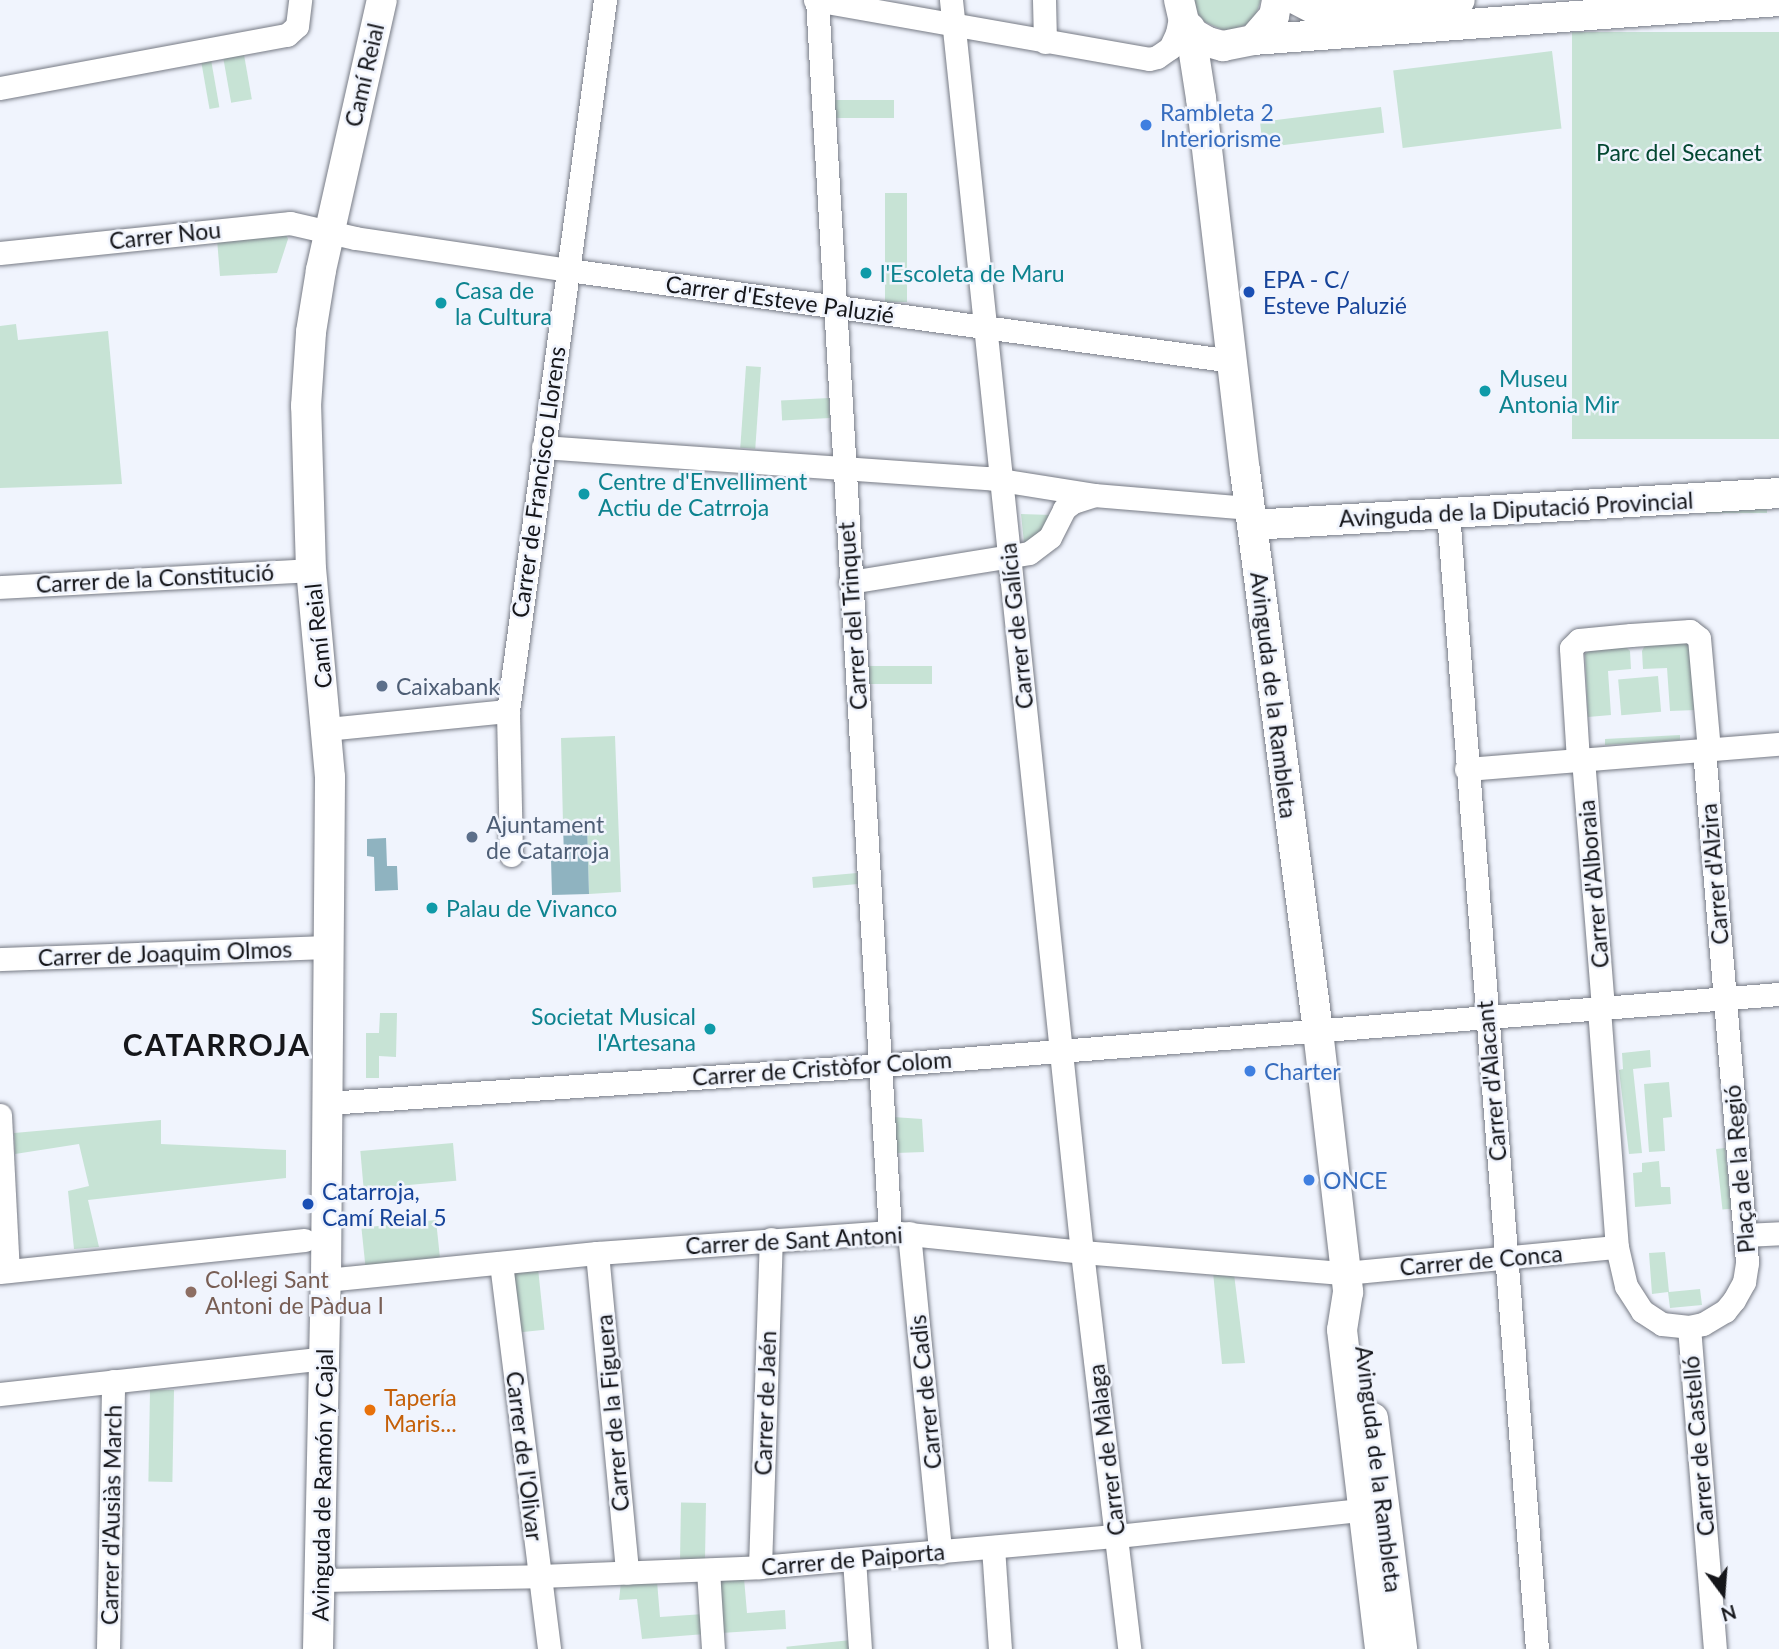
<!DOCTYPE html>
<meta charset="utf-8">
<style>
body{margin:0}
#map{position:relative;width:1779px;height:1649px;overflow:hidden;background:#f0f4fd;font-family:Lato,sans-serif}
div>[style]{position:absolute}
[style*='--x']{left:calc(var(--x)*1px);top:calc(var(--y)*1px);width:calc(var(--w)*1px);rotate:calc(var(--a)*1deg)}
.green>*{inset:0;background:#c7e3d5;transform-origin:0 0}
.water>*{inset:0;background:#8fb3c0}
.roads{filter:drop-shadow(0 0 2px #777b85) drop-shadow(0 0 2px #777b85)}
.minor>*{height:23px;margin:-11.5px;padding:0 11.5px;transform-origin:11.5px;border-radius:11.5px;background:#fff}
.tertiary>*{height:30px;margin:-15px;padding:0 15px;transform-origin:15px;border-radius:15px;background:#fff}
.dots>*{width:19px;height:19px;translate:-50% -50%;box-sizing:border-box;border:4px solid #f0f4fd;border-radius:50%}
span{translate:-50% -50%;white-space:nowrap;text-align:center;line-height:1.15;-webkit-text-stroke:5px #f0f4fd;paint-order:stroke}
.street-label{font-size:23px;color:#15161a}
.shop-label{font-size:23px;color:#366cbe}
.left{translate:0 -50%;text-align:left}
.park-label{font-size:23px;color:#034731}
.culture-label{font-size:23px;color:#0d838f}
.right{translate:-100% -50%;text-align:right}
.transit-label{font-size:23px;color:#164399}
.service-label{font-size:23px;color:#4e5e75}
.education-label{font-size:23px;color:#785e54}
.food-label{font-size:23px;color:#c56008}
.district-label{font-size:30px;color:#15161a;font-weight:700;letter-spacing:2px}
.north{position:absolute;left:1688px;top:1558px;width:70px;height:70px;-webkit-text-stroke:5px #f0f4fd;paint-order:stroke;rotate:164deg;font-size:19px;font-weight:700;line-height:28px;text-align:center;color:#15161a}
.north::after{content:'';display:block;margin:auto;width:24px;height:32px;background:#15161a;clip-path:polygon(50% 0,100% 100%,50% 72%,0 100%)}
</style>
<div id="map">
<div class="green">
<i style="clip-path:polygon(1194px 0,1261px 0,1255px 17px,1246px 25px,1225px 31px,1205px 22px,1198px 14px)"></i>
<i style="left:1779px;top:32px;width:407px;height:207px;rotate:90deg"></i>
<i style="left:243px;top:49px;width:51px;height:21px;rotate:80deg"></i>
<i style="left:1552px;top:51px;width:78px;height:160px;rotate:83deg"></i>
<i style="left:210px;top:54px;width:54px;height:10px;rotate:80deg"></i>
<i style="left:833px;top:100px;width:61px;height:18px"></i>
<i style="left:1381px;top:107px;width:26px;height:122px;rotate:83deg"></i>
<i style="left:885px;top:193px;width:22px;height:109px"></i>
<i style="clip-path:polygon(285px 232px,288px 239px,277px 273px,220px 276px,217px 239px)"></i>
<i style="clip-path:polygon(16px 324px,18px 340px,108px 331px,122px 484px,0 488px,0 326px)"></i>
<i style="left:746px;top:366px;width:15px;height:82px;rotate:4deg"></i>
<i style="left:829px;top:398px;width:20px;height:48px;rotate:87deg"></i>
<i style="left:1767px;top:504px;width:9px;height:287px;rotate:90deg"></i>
<i style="clip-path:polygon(1021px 514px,1051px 515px,1043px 533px,1024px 543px)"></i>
<i style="clip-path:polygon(1690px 642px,1696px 710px,1670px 711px,1667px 668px,1643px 669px,1642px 651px,1645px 645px)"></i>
<i style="clip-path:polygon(1626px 647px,1630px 651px,1631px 669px,1608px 671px,1611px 715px,1588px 717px,1585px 654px,1591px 649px)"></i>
<i style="left:932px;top:666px;width:18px;height:66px;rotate:90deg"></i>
<i style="left:1658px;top:676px;width:36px;height:40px;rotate:85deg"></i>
<i style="clip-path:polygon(1680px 735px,1680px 740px,1605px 745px,1605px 739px)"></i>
<i style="clip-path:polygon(615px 736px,621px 892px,589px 894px,587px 823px,563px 824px,561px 738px)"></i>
<i style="left:857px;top:873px;width:11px;height:45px;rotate:85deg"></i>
<i style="clip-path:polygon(380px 1013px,397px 1013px,396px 1057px,379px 1056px,379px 1078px,366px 1078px,366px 1033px,379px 1033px)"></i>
<i style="clip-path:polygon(1650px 1050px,1651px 1067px,1633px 1069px,1642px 1153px,1629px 1154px,1619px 1070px,1623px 1069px,1622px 1053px)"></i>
<i style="clip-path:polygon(1669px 1082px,1672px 1117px,1663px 1118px,1665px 1151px,1649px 1152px,1644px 1084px)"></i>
<i style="clip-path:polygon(893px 1117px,922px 1119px,924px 1152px,896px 1153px)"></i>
<i style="clip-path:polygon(161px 1120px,161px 1144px,286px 1150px,286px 1178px,88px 1200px,99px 1247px,74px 1249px,68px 1191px,89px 1186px,79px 1144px,15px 1154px,14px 1133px)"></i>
<i style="left:453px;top:1143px;width:38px;height:93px;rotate:85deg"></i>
<i style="left:1725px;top:1148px;width:61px;height:9px;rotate:84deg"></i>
<i style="clip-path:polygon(1659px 1161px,1661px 1187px,1670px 1187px,1671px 1204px,1635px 1207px,1633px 1173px,1642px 1172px,1642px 1163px)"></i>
<i style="left:436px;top:1220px;width:39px;height:75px;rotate:84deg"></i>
<i style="clip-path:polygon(1665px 1252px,1669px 1292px,1700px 1289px,1702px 1305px,1670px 1308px,1668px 1292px,1652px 1294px,1649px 1253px)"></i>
<i style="left:538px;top:1268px;width:62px;height:26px;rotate:84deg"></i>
<i style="clip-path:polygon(1213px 1272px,1234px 1274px,1245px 1363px,1222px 1364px)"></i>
<i style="left:174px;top:1390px;width:92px;height:24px;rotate:91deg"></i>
<i style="left:706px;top:1503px;width:58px;height:25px;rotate:91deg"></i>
<i style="clip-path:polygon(744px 1578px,747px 1613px,785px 1610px,786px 1629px,721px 1633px,717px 1580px)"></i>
<i style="clip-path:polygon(657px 1581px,660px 1617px,704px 1614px,705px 1634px,642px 1639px,637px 1599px,619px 1600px,621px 1582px)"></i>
<i style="left:851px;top:1640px;width:9px;height:65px;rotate:84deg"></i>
</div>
<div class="water">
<i style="clip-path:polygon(587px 822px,589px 894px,552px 895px,551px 859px,564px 858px,563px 824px)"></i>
<i style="clip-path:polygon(386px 838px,387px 866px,397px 866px,398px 890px,375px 891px,374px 857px,367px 856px,367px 839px)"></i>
</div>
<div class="roads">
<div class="minor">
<i style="--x:815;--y:0;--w:339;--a:10"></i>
<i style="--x:1149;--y:59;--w:8;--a:-14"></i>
<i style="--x:1157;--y:57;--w:16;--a:-35"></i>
<i style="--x:1170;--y:48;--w:17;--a:-65"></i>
<i style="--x:1177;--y:33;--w:21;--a:-79"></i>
<i style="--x:817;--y:0;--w:1234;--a:86.61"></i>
<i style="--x:951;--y:0;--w:1259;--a:84.03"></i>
<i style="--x:1082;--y:1252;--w:400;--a:83.2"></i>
<i style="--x:1044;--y:0;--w:42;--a:88.6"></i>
<i style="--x:0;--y:88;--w:292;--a:-10.5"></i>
<i style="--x:287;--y:35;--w:13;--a:-42"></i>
<i style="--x:297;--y:26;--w:26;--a:-83"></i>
<i style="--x:0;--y:253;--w:292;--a:-5.9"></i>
<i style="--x:290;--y:223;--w:67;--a:13"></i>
<i style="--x:355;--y:238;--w:215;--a:8.5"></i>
<i style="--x:568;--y:270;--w:670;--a:7.8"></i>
<i style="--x:543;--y:447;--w:446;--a:4"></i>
<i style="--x:988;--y:478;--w:107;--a:9.1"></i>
<i style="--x:1094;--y:495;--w:157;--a:4.8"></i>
<i style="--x:1448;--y:513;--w:1139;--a:85.52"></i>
<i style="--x:850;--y:582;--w:181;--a:-9.2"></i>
<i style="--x:1029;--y:553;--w:26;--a:-37"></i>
<i style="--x:1050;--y:537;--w:31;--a:-63"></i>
<i style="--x:1064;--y:509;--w:11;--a:-38"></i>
<i style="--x:1073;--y:502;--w:22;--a:-18"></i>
<i style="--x:0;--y:587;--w:311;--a:-3.1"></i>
<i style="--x:327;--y:729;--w:182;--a:-5.7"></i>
<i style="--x:1583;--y:759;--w:251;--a:85.4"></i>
<i style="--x:1578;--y:760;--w:112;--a:-93.6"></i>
<i style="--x:1571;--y:648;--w:11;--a:-45"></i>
<i style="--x:1579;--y:640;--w:52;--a:-5.5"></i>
<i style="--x:1631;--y:635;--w:59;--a:-3.9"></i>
<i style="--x:1690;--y:631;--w:11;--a:38"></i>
<i style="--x:1699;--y:638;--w:112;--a:84.9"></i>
<i style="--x:1466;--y:769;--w:314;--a:-4.6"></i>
<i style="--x:511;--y:855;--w:144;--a:-91.2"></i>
<i style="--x:508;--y:711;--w:718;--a:-82.23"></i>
<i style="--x:0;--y:959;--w:329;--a:-2.1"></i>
<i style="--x:1599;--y:1009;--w:239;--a:85.7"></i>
<i style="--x:1617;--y:1247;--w:40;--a:77"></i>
<i style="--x:1626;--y:1286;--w:30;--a:57"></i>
<i style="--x:1642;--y:1311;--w:24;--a:33"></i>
<i style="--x:1662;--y:1324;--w:27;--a:6"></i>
<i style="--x:1689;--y:1327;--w:14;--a:-12"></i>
<i style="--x:1703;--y:1324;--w:26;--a:-31"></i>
<i style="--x:1725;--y:1311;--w:14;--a:-51"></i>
<i style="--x:1734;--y:1300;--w:21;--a:-61"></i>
<i style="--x:1744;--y:1282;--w:20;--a:-81"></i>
<i style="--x:1747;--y:1262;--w:514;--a:-94.8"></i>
<i style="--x:327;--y:1103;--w:544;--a:-3.9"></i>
<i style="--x:870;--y:1066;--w:912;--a:-4.53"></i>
<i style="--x:0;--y:1115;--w:156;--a:87.1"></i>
<i style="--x:909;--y:1233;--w:321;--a:84.4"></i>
<i style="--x:1746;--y:1235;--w:33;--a:-3"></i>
<i style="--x:597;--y:1253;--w:321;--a:84.6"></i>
<i style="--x:501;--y:1263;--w:389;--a:82.9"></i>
<i style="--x:0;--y:1272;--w:306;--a:-6"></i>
<i style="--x:326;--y:1280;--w:272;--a:-5.7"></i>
<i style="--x:597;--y:1253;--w:294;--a:-4.1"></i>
<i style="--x:890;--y:1232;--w:193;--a:5.9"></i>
<i style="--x:1082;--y:1252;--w:264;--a:4.6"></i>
<i style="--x:1345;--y:1273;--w:273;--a:-5.5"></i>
<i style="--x:1689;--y:1327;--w:323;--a:85.4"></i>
<i style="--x:0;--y:1394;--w:327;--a:-6.3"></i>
<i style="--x:993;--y:1547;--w:102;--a:86.1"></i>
<i style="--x:854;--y:1559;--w:90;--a:86.2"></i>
<i style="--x:760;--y:1567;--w:328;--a:-88.1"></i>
<i style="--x:708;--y:1570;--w:79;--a:86.4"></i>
<i style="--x:320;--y:1580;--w:220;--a:-1"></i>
<i style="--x:540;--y:1576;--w:220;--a:-2.3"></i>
<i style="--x:760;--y:1567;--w:358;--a:-5"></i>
<i style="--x:1117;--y:1536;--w:262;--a:-6.1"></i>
<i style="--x:108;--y:1649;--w:268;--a:-88.9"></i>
</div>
<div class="tertiary">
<i style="--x:1179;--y:0;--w:23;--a:77"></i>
<i style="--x:1184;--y:22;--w:16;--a:50"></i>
<i style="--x:1194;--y:34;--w:16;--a:30"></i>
<i style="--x:1208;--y:42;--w:16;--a:15"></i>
<i style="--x:1223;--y:46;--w:31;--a:-11"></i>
<i style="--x:1253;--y:40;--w:32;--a:-49"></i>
<i style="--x:1274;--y:16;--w:16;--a:-79"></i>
<i style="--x:1297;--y:0;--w:20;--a:27"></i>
<i style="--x:1315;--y:9;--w:13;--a:4"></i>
<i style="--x:1328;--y:10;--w:132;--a:-4.3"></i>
<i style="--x:1190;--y:28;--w:71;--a:81.1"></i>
<i style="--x:1201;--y:98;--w:376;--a:83.3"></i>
<i style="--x:1245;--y:471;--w:565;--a:82.57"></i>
<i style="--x:1318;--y:1031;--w:263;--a:83.4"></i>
<i style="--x:1348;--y:1292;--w:38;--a:99"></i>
<i style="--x:1342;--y:1330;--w:321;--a:83.2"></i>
<i style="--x:1253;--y:40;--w:527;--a:-4.24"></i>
<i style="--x:1252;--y:525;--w:528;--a:-3.47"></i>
<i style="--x:1373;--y:1418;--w:233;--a:82.8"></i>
<i style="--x:318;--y:1649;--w:369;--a:-88.8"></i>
<i style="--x:326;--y:1280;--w:503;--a:-89.54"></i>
<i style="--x:330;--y:777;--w:208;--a:-95.2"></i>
<i style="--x:311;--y:570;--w:164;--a:-91.7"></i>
<i style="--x:306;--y:406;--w:74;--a:-86.1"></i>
<i style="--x:311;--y:332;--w:63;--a:-80.8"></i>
<i style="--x:321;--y:270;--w:277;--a:-77.3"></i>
</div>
</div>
<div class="dots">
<i style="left:1146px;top:125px;background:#3f7fe0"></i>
<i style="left:866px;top:273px;background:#0f9aa8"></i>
<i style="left:1249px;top:292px;background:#1a4fb4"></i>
<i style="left:441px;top:303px;background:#0f9aa8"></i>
<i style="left:1485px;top:391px;background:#0f9aa8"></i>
<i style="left:584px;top:494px;background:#0f9aa8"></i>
<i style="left:382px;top:686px;background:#5c6f8a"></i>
<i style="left:472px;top:837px;background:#5c6f8a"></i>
<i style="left:432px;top:908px;background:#0f9aa8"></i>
<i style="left:710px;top:1029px;background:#0f9aa8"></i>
<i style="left:1250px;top:1071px;background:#3f7fe0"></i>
<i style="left:1309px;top:1180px;background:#3f7fe0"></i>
<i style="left:308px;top:1204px;background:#1a4fb4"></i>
<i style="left:191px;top:1292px;background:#8d6e63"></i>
<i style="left:370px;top:1410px;background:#e8710a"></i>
</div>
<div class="street-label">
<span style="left:364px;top:75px;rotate:-77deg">Camí Reial</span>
<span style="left:165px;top:235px;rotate:-6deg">Carrer Nou</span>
<span style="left:780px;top:299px;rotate:8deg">Carrer d'Esteve Paluzié</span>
<span style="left:538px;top:482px;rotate:-82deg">Carrer de Francisco Llorens</span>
<span style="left:1516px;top:509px;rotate:-3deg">Avinguda de la Diputació Provincial</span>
<span style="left:155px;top:578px;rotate:-3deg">Carrer de la Constitució</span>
<span style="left:852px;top:616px;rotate:-94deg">Carrer del Trinquet</span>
<span style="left:1016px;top:626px;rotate:-96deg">Carrer de Galícia</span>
<span style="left:318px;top:636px;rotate:-96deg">Camí Reial</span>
<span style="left:1274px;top:695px;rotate:83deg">Avinguda de la Rambleta</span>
<span style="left:1714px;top:874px;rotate:-95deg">Carrer d'Alzira</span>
<span style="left:1593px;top:884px;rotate:-95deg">Carrer d'Alboraia</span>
<span style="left:165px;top:953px;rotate:-2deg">Carrer de Joaquim Olmos</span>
<span style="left:822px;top:1068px;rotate:-4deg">Carrer de Cristòfor Colom</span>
<span style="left:1491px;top:1081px;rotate:-95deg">Carrer d'Alacant</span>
<span style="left:1739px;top:1169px;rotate:-95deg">Plaça de la Regió</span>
<span style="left:794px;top:1240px;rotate:-3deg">Carrer de Sant Antoni</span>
<span style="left:1481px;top:1260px;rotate:-5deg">Carrer de Conca</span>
<span style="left:925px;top:1392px;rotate:-96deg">Carrer de Cadis</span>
<span style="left:765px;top:1403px;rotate:-88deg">Carrer de Jaén</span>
<span style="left:612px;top:1413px;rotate:-95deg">Carrer de la Figuera</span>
<span style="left:1698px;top:1446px;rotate:-95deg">Carrer de Castelló</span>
<span style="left:1106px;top:1450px;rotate:-97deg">Carrer de Màlaga</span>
<span style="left:525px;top:1456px;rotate:83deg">Carrer de l'Olivar</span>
<span style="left:1379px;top:1469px;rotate:83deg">Avinguda de la Rambleta</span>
<span style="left:322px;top:1485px;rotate:-89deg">Avinguda de Ramón y Cajal</span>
<span style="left:111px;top:1515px;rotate:-89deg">Carrer d'Ausiàs March</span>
<span style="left:853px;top:1559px;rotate:-5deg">Carrer de Paiporta</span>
</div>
<div class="shop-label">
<span class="left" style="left:1160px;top:125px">Rambleta 2<br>Interiorisme</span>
<span class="left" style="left:1264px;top:1071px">Charter</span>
<span class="left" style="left:1323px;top:1180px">ONCE</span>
</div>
<div class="park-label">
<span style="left:1679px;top:152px">Parc del Secanet</span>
</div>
<div class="culture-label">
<span class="left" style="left:880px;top:273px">l'Escoleta de Maru</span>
<span class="left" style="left:455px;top:303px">Casa de<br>la Cultura</span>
<span class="left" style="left:1499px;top:391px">Museu<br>Antonia Mir</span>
<span class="left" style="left:598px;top:494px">Centre d'Envelliment<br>Actiu de Catrroja</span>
<span class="left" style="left:446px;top:908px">Palau de Vivanco</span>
<span class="right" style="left:696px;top:1029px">Societat Musical<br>l'Artesana</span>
</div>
<div class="transit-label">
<span class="left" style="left:1263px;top:292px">EPA - C/<br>Esteve Paluzié</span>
<span class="left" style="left:322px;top:1204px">Catarroja,<br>Camí Reial 5</span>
</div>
<div class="service-label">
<span class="left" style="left:396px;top:686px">Caixabank</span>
<span class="left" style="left:486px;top:837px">Ajuntament<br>de Catarroja</span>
</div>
<div class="education-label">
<span class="left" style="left:205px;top:1292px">Col·legi Sant<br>Antoni de Pàdua I</span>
</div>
<div class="food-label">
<span class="left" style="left:384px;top:1410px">Tapería<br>Maris...</span>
</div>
<div class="district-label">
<span style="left:217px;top:1044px">CATARROJA</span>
</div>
<div class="north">N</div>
</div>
